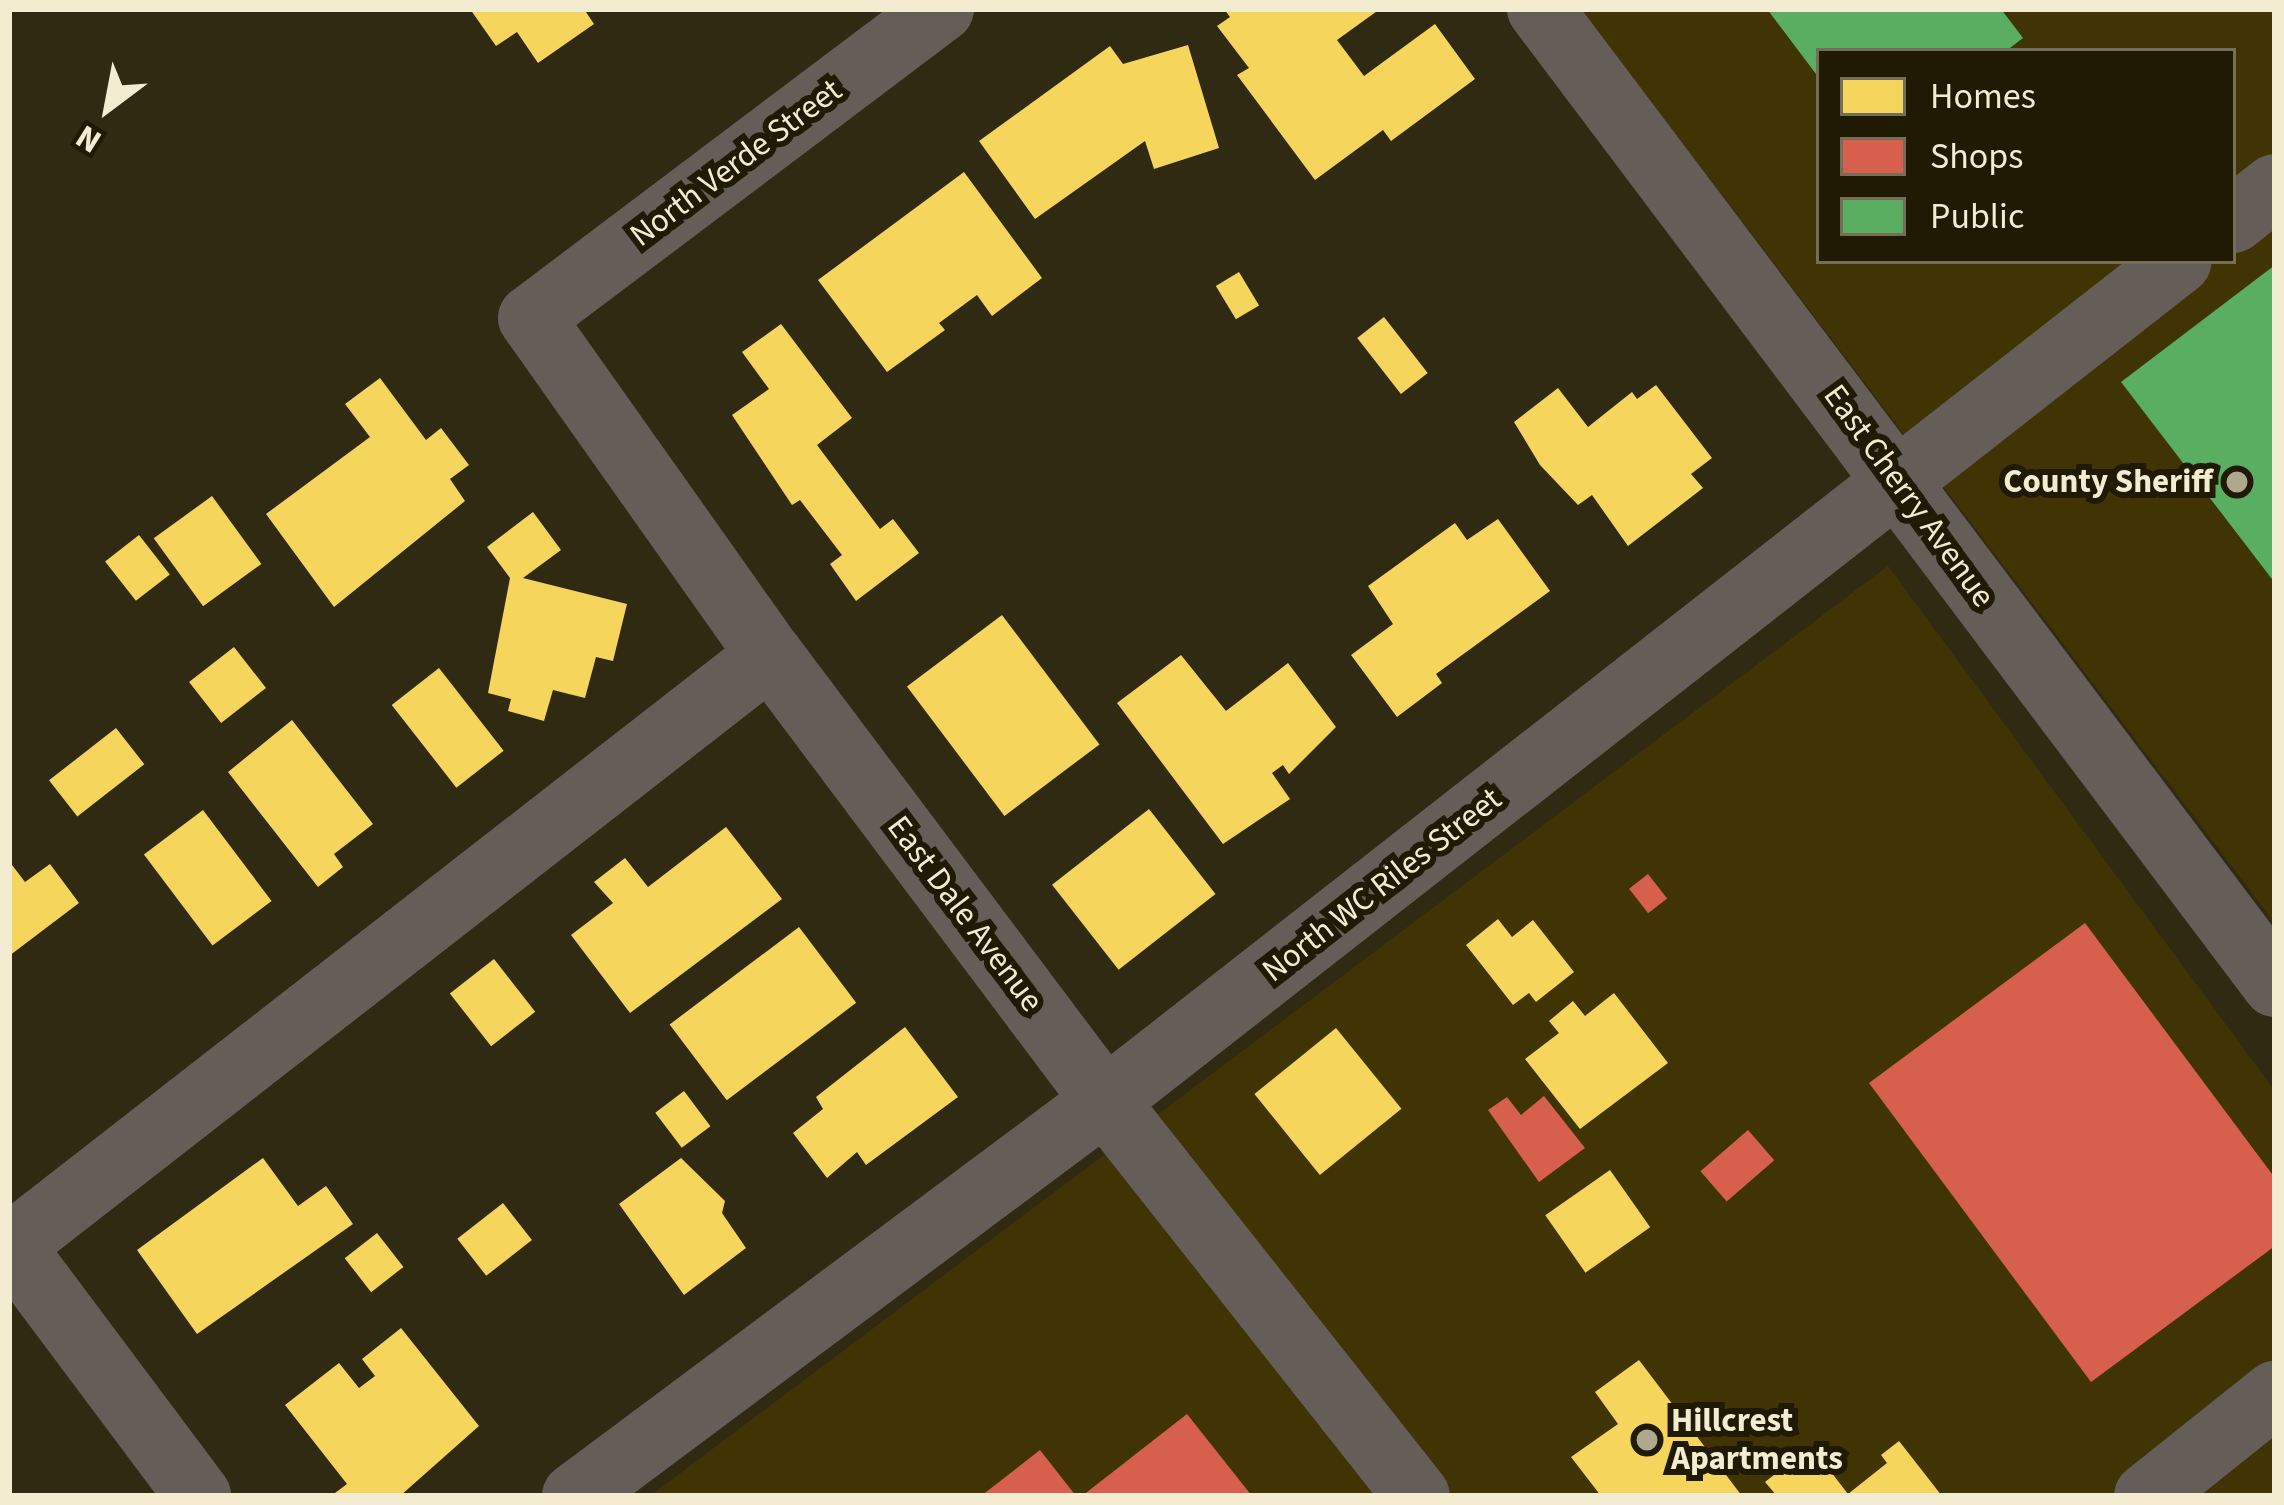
<!DOCTYPE html>
<style>
body{margin:0}
#map{position:relative;width:2284px;height:1505px;overflow:hidden;background:#302a13;font-family:"Source Sans 3",sans-serif}
div>[style]{position:absolute}
[style*='--x']{left:calc(var(--x)*1px);top:calc(var(--y)*1px);width:calc(var(--w)*1px);rotate:calc(var(--a)*1deg)}
.built>*{inset:0;background:#403405}
.homes>*{inset:0;background:#f6d55c;transform-origin:0 0}
.shops>*{inset:0;background:#d6604d;transform-origin:0 0}
.public>*{inset:0;background:#5aae61}
.minor>*{height:66px;margin:-33px;padding:0 33px;transform-origin:33px;border-radius:33px;background:#655d58}
.dots>*{width:33px;height:33px;translate:-50% -50%;box-sizing:border-box;border:6px solid #201904;border-radius:50%}
span{translate:-50% -50%;white-space:nowrap;text-align:center;line-height:1.15;-webkit-text-stroke:12px #201904;paint-order:stroke}
.street-label{font-size:33px;color:#f4ecd1}
.poi-label{font-size:33px;color:#f4ecd1;font-weight:700}
.right{translate:-100% -50%;text-align:right}
.left{translate:0 -50%;text-align:left}
.frame{position:absolute;inset:0;border:12px solid #f4ecd1;pointer-events:none}
.legend{position:absolute;left:1816px;top:48px;width:420px;height:216px;box-sizing:border-box;background:#201904;border:3px solid #756d56;margin:0;padding:15px 21px;list-style:none;font-size:36px;color:#f4ecd1}
.legend li{display:flex;align-items:center;gap:24px;height:60px}
.legend b{width:60px;border:3px solid #756d56}
.north{position:absolute;left:48px;top:48px;width:120px;height:120px;-webkit-text-stroke:9px #201904;paint-order:stroke;rotate:212deg;font-size:33px;font-weight:700;line-height:48px;text-align:center;color:#f4ecd1}
.north::after{content:'';display:block;margin:auto;width:42px;height:54px;background:#f4ecd1;clip-path:polygon(50% 0,100% 100%,50% 72%,0 100%)}
</style>
<div id="map">
<div class="built">
<i style="clip-path:polygon(evenodd,1581px 9px,2275px 9px,2275px 923px,1581px 9px,1819px 51px,2233px 51px,2233px 261px,1819px 261px,1819px 51px)"></i>
<i style="clip-path:polygon(1888px 566px,2275px 1091px,2275px 1496px,650px 1496px)"></i>
</div>
<div class="homes">
<i style="clip-path:polygon(470px 9px,584px 9px,594px 24px,538px 63px,517px 32px,496px 46px)"></i>
<i style="clip-path:polygon(1224px 9px,1380px 9px,1337px 40px,1364px 76px,1435px 24px,1475px 79px,1391px 141px,1383px 130px,1315px 180px,1237px 75px,1249px 68px,1217px 26px,1230px 17px)"></i>
<i style="clip-path:polygon(1188px 45px,1219px 148px,1154px 169px,1145px 141px,1035px 219px,979px 141px,1110px 46px,1123px 64px)"></i>
<i style="clip-path:polygon(964px 172px,1042px 278px,992px 316px,977px 295px,939px 323px,945px 330px,887px 372px,818px 280px)"></i>
<i style="left:1239px;top:272px;width:39px;height:27px;rotate:59deg"></i>
<i style="left:1384px;top:317px;width:71px;height:34px;rotate:52deg"></i>
<i style="clip-path:polygon(781px 324px,852px 418px,817px 445px,880px 529px,893px 519px,919px 553px,856px 601px,830px 564px,842px 555px,800px 500px,792px 505px,732px 415px,769px 389px,742px 352px)"></i>
<i style="clip-path:polygon(380px 378px,426px 440px,441px 428px,469px 465px,450px 479px,465px 501px,334px 607px,266px 514px,370px 437px,345px 404px)"></i>
<i style="clip-path:polygon(1656px 385px,1712px 458px,1691px 474px,1703px 488px,1628px 546px,1592px 495px,1578px 505px,1540px 465px,1514px 422px,1558px 388px,1588px 427px,1632px 392px,1637px 399px)"></i>
<i style="left:212px;top:496px;width:84px;height:72px;rotate:54deg"></i>
<i style="clip-path:polygon(533px 512px,561px 550px,523px 578px,627px 604px,613px 661px,596px 657px,585px 698px,553px 690px,544px 721px,508px 711px,511px 699px,488px 693px,510px 578px,487px 547px)"></i>
<i style="clip-path:polygon(1498px 519px,1550px 591px,1436px 674px,1442px 683px,1397px 717px,1351px 655px,1393px 624px,1368px 586px,1455px 523px,1467px 540px)"></i>
<i style="left:139px;top:535px;width:50px;height:43px;rotate:52deg"></i>
<i style="left:1002px;top:615px;width:162px;height:119px;rotate:53deg"></i>
<i style="left:234px;top:647px;width:52px;height:57px;rotate:52deg"></i>
<i style="clip-path:polygon(1181px 655px,1226px 711px,1288px 663px,1336px 727px,1289px 774px,1283px 765px,1272px 773px,1290px 799px,1223px 844px,1117px 703px)"></i>
<i style="left:439px;top:668px;width:105px;height:60px;rotate:52deg"></i>
<i style="clip-path:polygon(292px 720px,373px 824px,334px 854px,343px 867px,318px 887px,228px 772px)"></i>
<i style="left:116px;top:728px;width:46px;height:85px;rotate:52deg"></i>
<i style="left:1149px;top:809px;width:108px;height:123px;rotate:52deg"></i>
<i style="left:203px;top:810px;width:114px;height:74px;rotate:53deg"></i>
<i style="clip-path:polygon(726px 827px,782px 899px,630px 1013px,571px 935px,613px 903px,594px 882px,625px 858px,648px 887px)"></i>
<i style="clip-path:polygon(9px 861px,25px 882px,50px 864px,79px 903px,9px 956px)"></i>
<i style="clip-path:polygon(1498px 919px,1512px 937px,1533px 920px,1574px 972px,1536px 1002px,1529px 993px,1513px 1005px,1466px 945px)"></i>
<i style="left:799px;top:927px;width:95px;height:162px;rotate:53deg"></i>
<i style="left:494px;top:959px;width:67px;height:56px;rotate:52deg"></i>
<i style="clip-path:polygon(1614px 993px,1668px 1063px,1580px 1129px,1525px 1059px,1559px 1033px,1549px 1021px,1573px 1001px,1585px 1016px)"></i>
<i style="clip-path:polygon(905px 1027px,958px 1097px,866px 1165px,857px 1152px,827px 1178px,793px 1133px,823px 1109px,816px 1097px)"></i>
<i style="left:1336px;top:1028px;width:104px;height:105px;rotate:51deg"></i>
<i style="left:684px;top:1091px;width:44px;height:36px;rotate:53deg"></i>
<i style="clip-path:polygon(263px 1158px,298px 1206px,326px 1186px,353px 1224px,197px 1334px,137px 1250px)"></i>
<i style="clip-path:polygon(681px 1158px,725px 1201px,722px 1213px,746px 1248px,684px 1295px,619px 1204px)"></i>
<i style="left:1610px;top:1170px;width:70px;height:79px;rotate:55deg"></i>
<i style="left:503px;top:1203px;width:47px;height:58px;rotate:52deg"></i>
<i style="left:377px;top:1233px;width:43px;height:41px;rotate:52deg"></i>
<i style="clip-path:polygon(401px 1328px,479px 1426px,400px 1496px,331px 1496px,347px 1484px,285px 1405px,339px 1363px,359px 1388px,375px 1376px,362px 1359px)"></i>
<i style="clip-path:polygon(1639px 1360px,1742px 1496px,1601px 1496px,1571px 1457px,1618px 1424px,1595px 1392px)"></i>
<i style="clip-path:polygon(1899px 1441px,1942px 1496px,1777px 1496px,1765px 1482px,1811px 1446px,1848px 1494px,1887px 1463px,1881px 1455px)"></i>
</div>
<div class="shops">
<i style="left:1648px;top:874px;width:31px;height:24px;rotate:52deg"></i>
<i style="clip-path:polygon(2085px 923px,2275px 1178px,2275px 1246px,2091px 1382px,1869px 1083px)"></i>
<i style="clip-path:polygon(1544px 1096px,1585px 1148px,1539px 1182px,1488px 1110px,1507px 1097px,1521px 1115px)"></i>
<i style="left:1748px;top:1130px;width:40px;height:63px;rotate:49deg"></i>
<i style="clip-path:polygon(1187px 1414px,1252px 1496px,1082px 1496px)"></i>
<i style="clip-path:polygon(1040px 1450px,1076px 1496px,981px 1496px)"></i>
</div>
<div class="public">
<i style="clip-path:polygon(1767px 9px,2001px 9px,2023px 38px,2006px 51px,1819px 51px,1819px 78px)"></i>
<i style="clip-path:polygon(2275px 265px,2275px 583px,2121px 382px)"></i>
</div>
<div class="minor">
<i style="--x:941;--y:9;--w:513;--a:143"></i>
<i style="--x:531;--y:318;--w:413;--a:54.7"></i>
<i style="--x:770;--y:655;--w:558;--a:53.09"></i>
<i style="--x:1105;--y:1101;--w:503;--a:51.7"></i>
<i style="--x:1540;--y:9;--w:1221;--a:52.99"></i>
<i style="--x:2233;--y:220;--w:53;--a:-38.2"></i>
<i style="--x:9;--y:1243;--w:316;--a:53.2"></i>
<i style="--x:11;--y:1246;--w:962;--a:-37.91"></i>
<i style="--x:575;--y:1496;--w:661;--a:-36.7"></i>
<i style="--x:1105;--y:1101;--w:1363;--a:-38.03"></i>
<i style="--x:2147;--y:1496;--w:164;--a:-38.6"></i>
</div>
<div class="dots">
<i style="left:2237px;top:482px;background:#afa88e"></i>
<i style="left:1647px;top:1440px;background:#afa88e"></i>
</div>
<div class="street-label">
<span style="left:736px;top:163px;rotate:-37deg">North Verde Street</span>
<span style="left:1909px;top:496px;rotate:54deg">East Cherry Avenue</span>
<span style="left:1382px;top:885px;rotate:-38deg">North WC Riles Street</span>
<span style="left:965px;top:914px;rotate:53deg">East Dale Avenue</span>
</div>
<div class="poi-label">
<span class="right" style="left:2213px;top:482px">County Sheriff</span>
<span class="left" style="left:1671px;top:1440px">Hillcrest<br>Apartments</span>
</div>
<div class="frame"></div>
<ul class="legend">
<li><b style="height:33px;background:#f6d55c"></b>Homes</li>
<li><b style="height:33px;background:#d6604d"></b>Shops</li>
<li><b style="height:33px;background:#5aae61"></b>Public</li>
</ul>
<div class="north">N</div>
</div>
